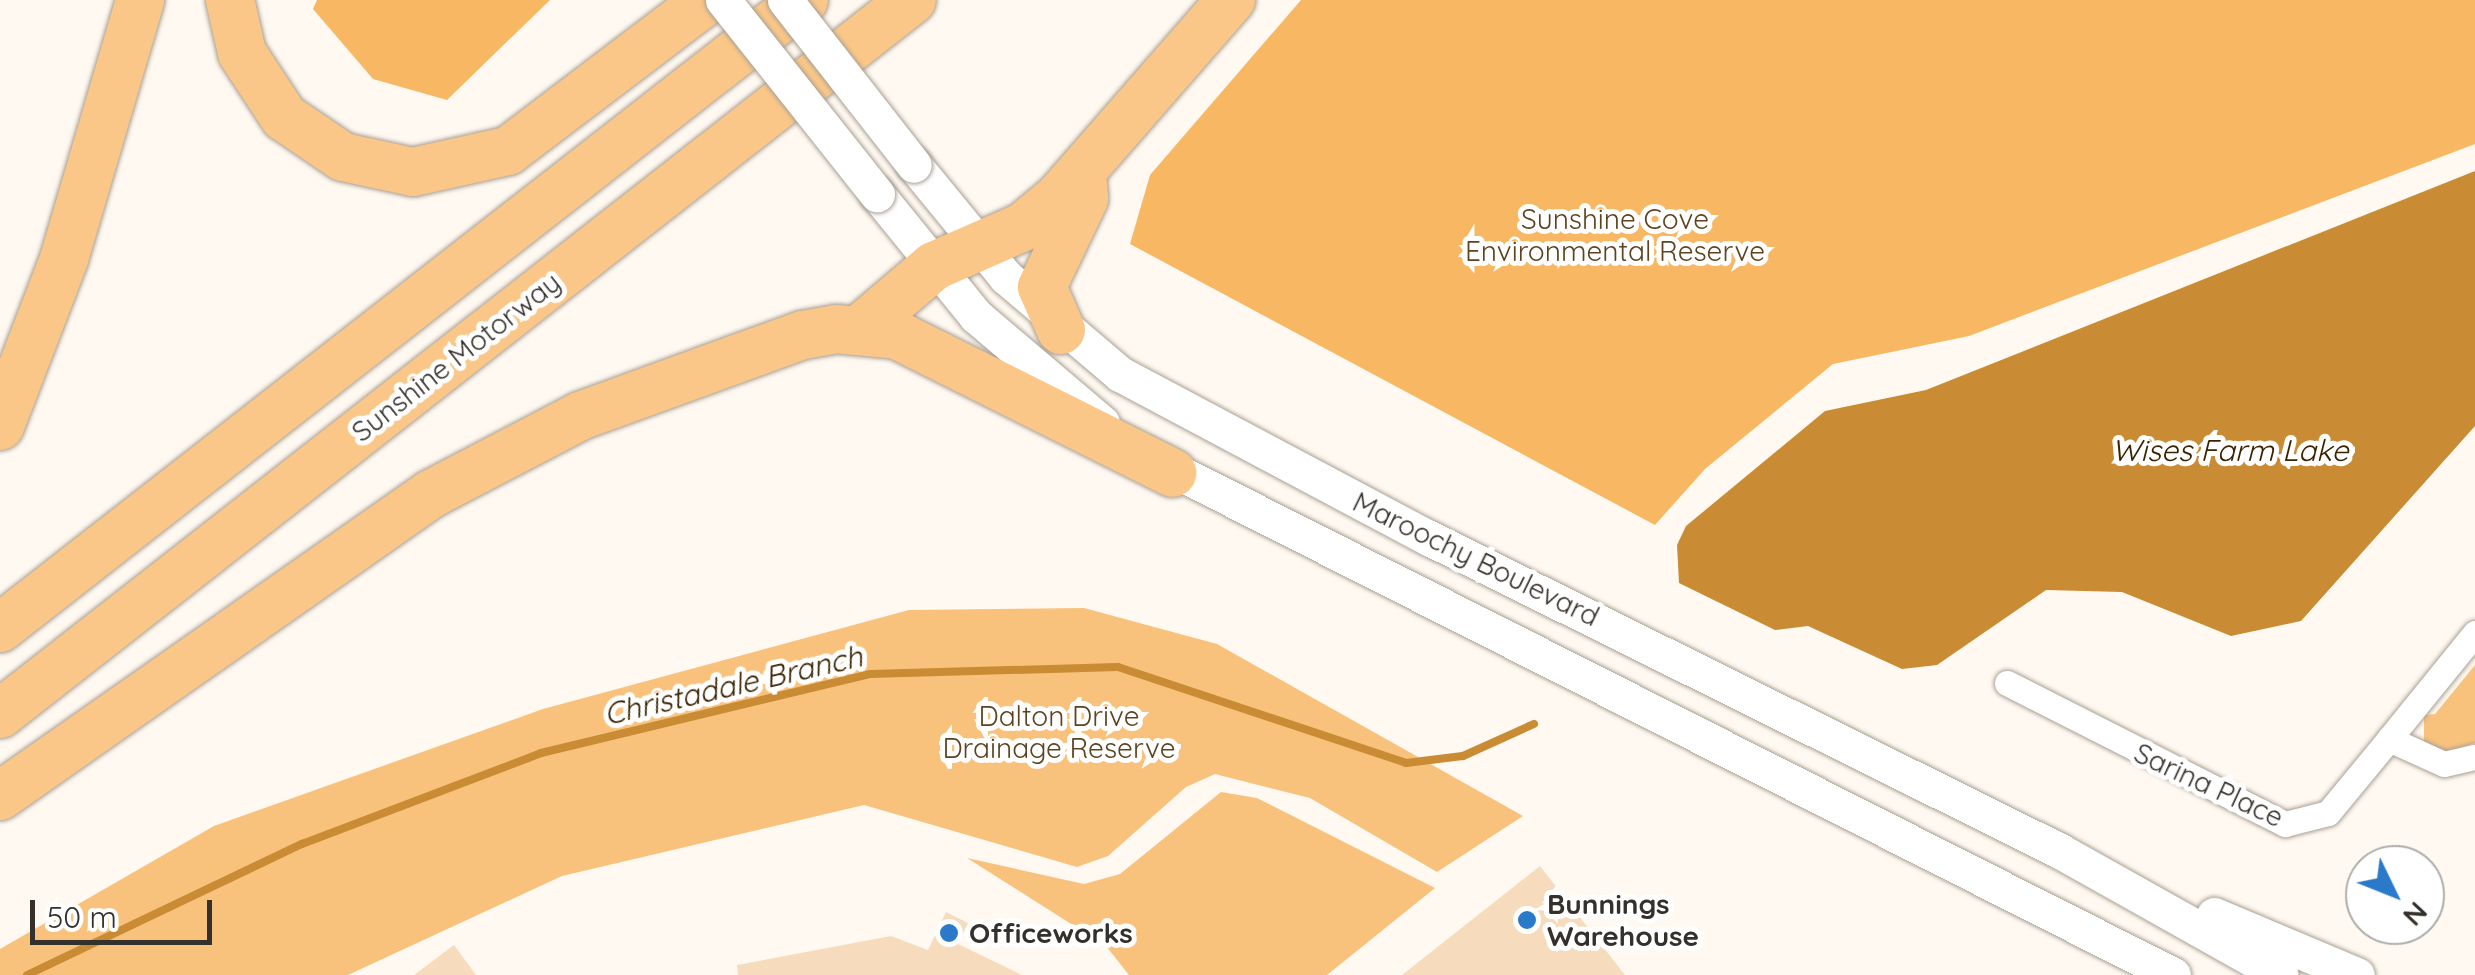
<!DOCTYPE html>
<style>
body{margin:0}
#map{position:relative;width:2475px;height:975px;overflow:hidden;background:#fff9f1;font-family:Quicksand,sans-serif}
div>[style]{position:absolute}
[style*='--x']{left:calc(var(--x)*1px);top:calc(var(--y)*1px);width:calc(var(--w)*1px);rotate:calc(var(--a)*1deg)}
.green>*{inset:0;background:#f9c27c}
.forest>*{inset:0;background:#f8b763}
.water>*{inset:0;background:#c98b33}
.stream>*{height:8px;margin:-4px;padding:0 4px;transform-origin:4px;border-radius:4px;background:#c98b33}
.building>*{inset:0;background:#f6dcbd}
.roads{filter:drop-shadow(0 0 2px #a9a094) drop-shadow(0 0 2px #a9a094)}
.street>*{height:25px;margin:-12.5px;padding:0 12.5px;transform-origin:12.5px;border-radius:12.5px;background:#fff}
.secondary>*{height:35px;margin:-17.5px;padding:0 17.5px;transform-origin:17.5px;border-radius:17.5px;background:#fff}
.highway>*{height:48px;margin:-24px;padding:0 24px;transform-origin:24px;border-radius:24px;background:#fac788}
.bridges{filter:drop-shadow(0 0 2px #a9a094) drop-shadow(0 0 2px #a9a094)}
.secondary-bridge>*{height:35px;margin:-17.5px;padding:0 17.5px;transform-origin:17.5px;border-radius:17.5px;background:#fff}
.dots>*{width:28px;height:28px;translate:-50% -50%;box-sizing:border-box;border:5px solid #fff;border-radius:50%}
span{translate:-50% -50%;white-space:nowrap;text-align:center;line-height:1.15;-webkit-text-stroke:10px #fff;paint-order:stroke}
.park-label{font-size:28px;color:#5d431f}
.street-label{font-size:28px;color:#34302b}
.poi-label{font-size:28px;color:#34302b;font-weight:700}
.left{translate:0 -50%;text-align:left}
.water-label{font-size:30px;color:#3b2300;font-style:italic}
.north{position:absolute;left:2345px;top:845px;width:100px;height:100px;box-sizing:border-box;background:#fff;border:2px solid #aeacaa;border-radius:50%;rotate:133deg;font-size:28px;font-weight:700;line-height:40px;text-align:center;color:#34302b}
.north::after{content:'';display:block;margin:auto;width:35px;height:45px;background:#2a7ac9;clip-path:polygon(50% 0,100% 100%,50% 72%,0 100%)}
.scale{position:absolute;left:30px;top:900px;width:182px;height:45px;box-sizing:border-box;border:5px solid #34302b;border-top:0;padding-left:12px;font-size:30px;line-height:35px;white-space:nowrap;color:#34302b;-webkit-text-stroke:8px #fff;paint-order:stroke}
</style>
<div id="map">
<div class="green">
<i style="clip-path:polygon(1084px 608px,1217px 644px,1523px 816px,1437px 872px,1310px 798px,1215px 774px,1186px 787px,1108px 856px,1077px 867px,864px 805px,562px 876px,348px 975px,0 975px,0 949px,214px 826px,543px 709px,909px 610px)"></i>
<i style="clip-path:polygon(2475px 665px,2475px 743px,2446px 752px,2424px 742px,2424px 715px,2435px 714px)"></i>
<i style="clip-path:polygon(1221px 792px,1257px 798px,1435px 888px,1327px 975px,1129px 975px,1106px 946px,967px 858px,1084px 884px,1120px 874px)"></i>
</div>
<div class="forest">
<i style="clip-path:polygon(317px 0,550px 0,447px 100px,373px 79px,313px 9px)"></i>
<i style="clip-path:polygon(1301px 0,2475px 0,2475px 144px,1969px 336px,1833px 364px,1705px 469px,1655px 525px,1130px 244px,1150px 175px)"></i>
</div>
<div class="water">
<i style="clip-path:polygon(2475px 171px,2475px 426px,2301px 621px,2231px 636px,2122px 592px,2046px 590px,1937px 665px,1902px 669px,1808px 626px,1775px 630px,1679px 583px,1677px 545px,1686px 526px,1825px 411px,1926px 390px)"></i>
</div>
<div class="stream">
<i style="--x:27;--y:975;--w:305;--a:-25.5"></i>
<i style="--x:302;--y:844;--w:256;--a:-20.8"></i>
<i style="--x:541;--y:753;--w:338;--a:-13.5"></i>
<i style="--x:870;--y:674;--w:248;--a:-1.6"></i>
<i style="--x:1118;--y:667;--w:304;--a:18.4"></i>
<i style="--x:1406;--y:763;--w:57;--a:-7"></i>
<i style="--x:1463;--y:756;--w:78;--a:-24.3"></i>
</div>
<div class="building">
<i style="clip-path:polygon(1540px 866px,1625px 975px,1402px 975px)"></i>
<i style="clip-path:polygon(946px 912px,968px 923px,958px 944px,1022px 975px,738px 975px,737px 965px,891px 936px,928px 950px)"></i>
<i style="clip-path:polygon(454px 945px,476px 975px,414px 975px)"></i>
</div>
<div class="roads">
<div class="street">
<i style="--x:2475;--y:633;--w:136;--a:129.1"></i>
<i style="--x:2389;--y:739;--w:60;--a:24.4"></i>
<i style="--x:2444;--y:764;--w:32;--a:-13"></i>
<i style="--x:2007;--y:683;--w:312;--a:26.9"></i>
<i style="--x:2285;--y:824;--w:44;--a:-14.3"></i>
<i style="--x:2328;--y:813;--w:96;--a:-50.5"></i>
</div>
<div class="secondary">
<i style="--x:914;--y:165;--w:145;--a:50.6"></i>
<i style="--x:1006;--y:277;--w:150;--a:40.4"></i>
<i style="--x:1120;--y:374;--w:350;--a:28"></i>
<i style="--x:1429;--y:538;--w:704;--a:26.38"></i>
<i style="--x:2060;--y:851;--w:253;--a:29.3"></i>
<i style="--x:877;--y:194;--w:157;--a:50.9"></i>
<i style="--x:976;--y:316;--w:165;--a:40.3"></i>
<i style="--x:1152;--y:459;--w:1144;--a:26.81"></i>
<i style="--x:2214;--y:915;--w:155;--a:22.8"></i>
</div>
<div class="highway">
<i style="--x:230;--y:0;--w:54;--a:77.2"></i>
<i style="--x:242;--y:53;--w:77;--a:56.7"></i>
<i style="--x:284;--y:117;--w:71;--a:34.1"></i>
<i style="--x:343;--y:157;--w:72;--a:12.1"></i>
<i style="--x:413;--y:172;--w:97;--a:-12.5"></i>
<i style="--x:508;--y:151;--w:250;--a:-37.2"></i>
<i style="--x:860;--y:329;--w:97;--a:-40.4"></i>
<i style="--x:934;--y:266;--w:97;--a:-23.7"></i>
<i style="--x:1023;--y:227;--w:47;--a:-39.8"></i>
<i style="--x:1059;--y:197;--w:262;--a:-48.9"></i>
<i style="--x:1061;--y:330;--w:47;--a:-113.8"></i>
<i style="--x:1042;--y:287;--w:98;--a:-64.5"></i>
<i style="--x:1084;--y:199;--w:16;--a:-94"></i>
<i style="--x:0;--y:426;--w:179;--a:-69"></i>
<i style="--x:64;--y:259;--w:270;--a:-73.6"></i>
<i style="--x:0;--y:628;--w:1020;--a:-37.99"></i>
<i style="--x:0;--y:714;--w:1158;--a:-38.06"></i>
<i style="--x:0;--y:796;--w:526;--a:-35.02"></i>
<i style="--x:431;--y:494;--w:168;--a:-27.6"></i>
<i style="--x:580;--y:416;--w:237;--a:-20"></i>
<i style="--x:803;--y:335;--w:34;--a:-10"></i>
<i style="--x:836;--y:329;--w:61;--a:5.6"></i>
<i style="--x:897;--y:335;--w:308;--a:26.6"></i>
</div>
</div>
<div class="bridges">
<div class="secondary-bridge">
<i style="--x:723;--y:0;--w:248;--a:51.6"></i>
<i style="--x:785;--y:0;--w:209;--a:52"></i>
</div>
</div>
<div class="dots">
<i style="left:1527px;top:920px;background:#2a7ac9"></i>
<i style="left:949px;top:933px;background:#2a7ac9"></i>
</div>
<div class="park-label">
<span style="left:1615px;top:235px">Sunshine Cove<br>Environmental Reserve</span>
<span style="left:1059px;top:732px">Dalton Drive<br>Drainage Reserve</span>
</div>
<div class="street-label">
<span style="left:456px;top:357px;rotate:-38deg">Sunshine Motorway</span>
<span style="left:1476px;top:559px;rotate:26deg">Maroochy Boulevard</span>
<span style="left:2209px;top:785px;rotate:25deg">Sarina Place</span>
</div>
<div class="poi-label">
<span class="left" style="left:1547px;top:920px">Bunnings<br>Warehouse</span>
<span class="left" style="left:969px;top:933px">Officeworks</span>
</div>
<div class="water-label">
<span style="left:2230px;top:450px">Wises Farm Lake</span>
<span style="left:733px;top:685px;rotate:-13deg">Christadale Branch</span>
</div>
<div class="north">N</div>
<div class="scale">50 m</div>
</div>
